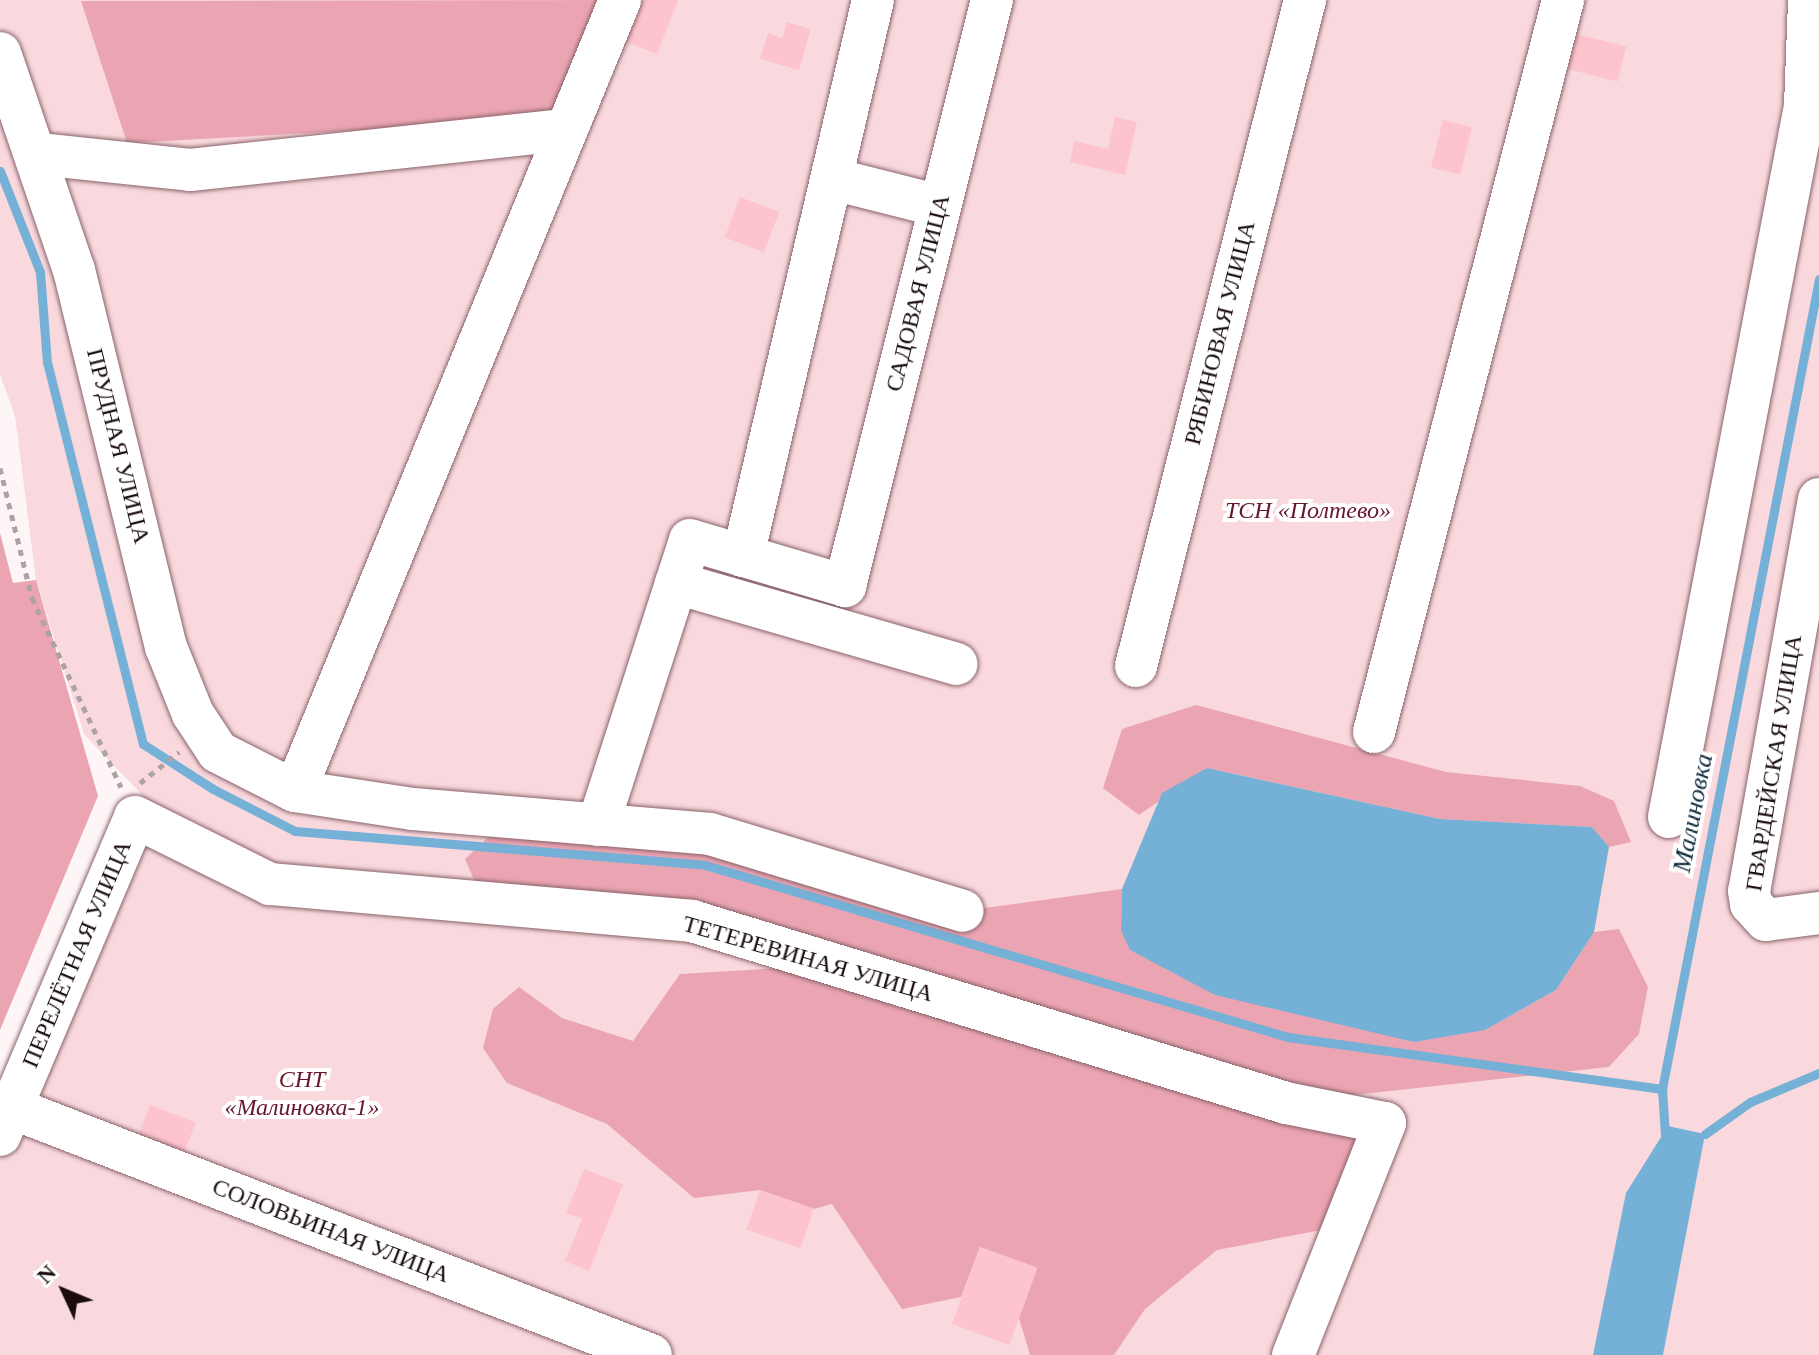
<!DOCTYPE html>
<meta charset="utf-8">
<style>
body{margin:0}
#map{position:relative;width:1819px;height:1355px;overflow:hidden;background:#fef5f7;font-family:"Times New Roman",serif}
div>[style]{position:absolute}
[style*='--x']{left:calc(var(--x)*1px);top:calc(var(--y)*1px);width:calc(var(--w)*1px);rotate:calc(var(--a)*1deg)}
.green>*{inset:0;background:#f9d9de}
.forest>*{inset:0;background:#eba5b2}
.water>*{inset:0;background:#75b0d7}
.stream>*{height:9px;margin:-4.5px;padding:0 4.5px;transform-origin:4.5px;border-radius:4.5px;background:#75b0d7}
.building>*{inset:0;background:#fdc4ce;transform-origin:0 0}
.path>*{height:5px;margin-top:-2.5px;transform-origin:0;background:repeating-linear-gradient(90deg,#ada2a4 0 6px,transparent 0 12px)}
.roads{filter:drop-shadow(0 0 2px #89636a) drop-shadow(0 0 2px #89636a)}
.minor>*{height:42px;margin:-21px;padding:0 21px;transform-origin:21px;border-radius:21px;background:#fff}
span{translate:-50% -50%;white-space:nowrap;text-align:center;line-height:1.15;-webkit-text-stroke:8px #fff;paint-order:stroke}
.street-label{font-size:24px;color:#190b0e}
.park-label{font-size:24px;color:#671730;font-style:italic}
.water-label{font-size:26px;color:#112d3e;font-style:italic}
.north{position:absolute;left:24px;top:1251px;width:80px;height:80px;-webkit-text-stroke:6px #fff;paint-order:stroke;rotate:314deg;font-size:22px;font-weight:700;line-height:32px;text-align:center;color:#190b0e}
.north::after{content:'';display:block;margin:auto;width:28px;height:36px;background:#190b0e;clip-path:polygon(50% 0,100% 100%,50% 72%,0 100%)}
</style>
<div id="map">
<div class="green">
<i style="clip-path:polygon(0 0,1819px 0,1819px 1355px,1663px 1355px,1704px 1134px,1668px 1126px,1593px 1355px,0 1355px,0 1135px,144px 797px,84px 734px,36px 580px,15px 416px,0 375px)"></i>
</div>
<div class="forest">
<i style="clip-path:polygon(620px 0,548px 120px,127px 143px,81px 1px)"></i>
<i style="clip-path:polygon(0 533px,13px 583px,36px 580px,98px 796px,0 1030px)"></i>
<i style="clip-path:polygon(1196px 705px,1446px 772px,1580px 786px,1614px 801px,1631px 842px,1609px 847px,1592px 827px,1440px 819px,1207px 768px,1139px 815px,1103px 788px,1122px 729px)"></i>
<i style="clip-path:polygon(591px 816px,963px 911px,1122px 889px,1121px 930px,1485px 1030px,1556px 990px,1594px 932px,1619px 929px,1648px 987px,1639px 1034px,1609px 1067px,1290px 1102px,1385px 1123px,1332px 1228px,1217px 1250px,1145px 1309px,1114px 1355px,1030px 1355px,1019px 1318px,1037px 1268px,980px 1247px,961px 1297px,902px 1309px,832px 1204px,814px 1209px,760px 1190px,694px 1198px,607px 1124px,507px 1083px,483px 1048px,493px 1009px,519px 987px,562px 1018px,633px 1041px,680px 974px,831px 965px,484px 903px,465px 859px,494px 832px)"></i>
</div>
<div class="water">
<i style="clip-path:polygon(1207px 768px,1440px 819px,1592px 827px,1609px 847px,1594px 932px,1556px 990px,1485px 1030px,1414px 1042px,1215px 995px,1130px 950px,1121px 930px,1122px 889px,1162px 793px)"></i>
<i style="clip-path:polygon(1668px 1126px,1705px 1134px,1663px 1355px,1593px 1355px,1626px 1193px)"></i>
</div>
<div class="stream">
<i style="--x:0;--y:171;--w:109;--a:68.4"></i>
<i style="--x:40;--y:272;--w:90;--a:85.6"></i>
<i style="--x:47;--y:362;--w:394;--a:75.9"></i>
<i style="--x:143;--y:744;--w:83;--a:32.7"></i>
<i style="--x:213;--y:789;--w:92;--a:27.1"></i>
<i style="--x:295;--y:831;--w:411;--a:4.7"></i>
<i style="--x:705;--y:865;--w:608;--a:16.44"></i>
<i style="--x:1288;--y:1037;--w:378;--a:7.9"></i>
<i style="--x:1705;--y:1134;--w:55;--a:-35.4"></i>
<i style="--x:1750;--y:1102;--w:75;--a:-22.8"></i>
<i style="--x:1665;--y:1135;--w:46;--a:-93.7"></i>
<i style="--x:1662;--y:1089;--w:825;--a:-79.03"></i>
</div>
<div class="building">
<i style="clip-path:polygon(639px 0,678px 0,657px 54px,623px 41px)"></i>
<i style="clip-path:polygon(787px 22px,811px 29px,799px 70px,760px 59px,768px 33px,782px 38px)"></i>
<i style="left:1568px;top:32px;width:60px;height:36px;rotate:14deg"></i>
<i style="clip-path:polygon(1115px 117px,1137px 122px,1125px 175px,1070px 162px,1074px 141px,1108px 149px)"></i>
<i style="left:1443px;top:120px;width:30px;height:49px;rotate:14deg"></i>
<i style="left:740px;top:197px;width:42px;height:43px;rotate:21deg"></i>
<i style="left:150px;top:1105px;width:49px;height:37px;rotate:21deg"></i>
<i style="clip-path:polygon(584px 1169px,623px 1184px,589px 1271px,565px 1261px,582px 1219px,566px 1213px)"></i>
<i style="left:760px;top:1190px;width:57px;height:42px;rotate:19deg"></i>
<i style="left:980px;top:1247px;width:61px;height:82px;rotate:20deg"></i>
</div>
<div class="path">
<i style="--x:0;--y:468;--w:134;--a:76.2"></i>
<i style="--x:32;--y:598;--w:209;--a:64.8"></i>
<i style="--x:140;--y:783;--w:50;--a:-38.5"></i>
</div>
<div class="roads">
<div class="minor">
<i style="--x:0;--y:53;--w:229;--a:71.2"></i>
<i style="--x:74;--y:270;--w:388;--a:76.3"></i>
<i style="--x:166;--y:647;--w:72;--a:68.1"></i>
<i style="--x:193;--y:714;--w:45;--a:56.7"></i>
<i style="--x:218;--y:752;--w:86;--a:26.9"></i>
<i style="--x:295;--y:791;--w:119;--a:8.7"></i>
<i style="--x:413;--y:809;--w:298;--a:4.8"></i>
<i style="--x:710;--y:834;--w:264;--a:16.9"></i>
<i style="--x:39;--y:154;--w:152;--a:6"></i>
<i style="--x:190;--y:170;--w:377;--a:-6.1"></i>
<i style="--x:833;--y:179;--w:110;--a:14.2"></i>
<i style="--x:1819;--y:499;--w:398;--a:100.1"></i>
<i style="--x:1749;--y:891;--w:13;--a:81"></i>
<i style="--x:1751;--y:904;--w:22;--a:47"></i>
<i style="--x:1766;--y:920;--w:53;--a:-7.5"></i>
<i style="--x:743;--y:556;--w:571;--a:-76.84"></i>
<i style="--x:676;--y:583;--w:292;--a:16.1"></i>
<i style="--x:1136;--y:666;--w:687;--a:-75.76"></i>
<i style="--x:1374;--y:732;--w:756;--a:-75.52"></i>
<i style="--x:295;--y:791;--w:855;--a:-67.66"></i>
<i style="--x:1669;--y:817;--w:724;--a:-79.17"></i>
<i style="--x:1805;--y:106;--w:106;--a:-87.8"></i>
<i style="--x:598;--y:825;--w:299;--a:-72.1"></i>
<i style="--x:690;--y:540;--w:162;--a:16.5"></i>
<i style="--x:845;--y:586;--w:604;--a:-75.92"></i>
<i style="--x:12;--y:1108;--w:685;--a:21.13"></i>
<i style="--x:0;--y:1135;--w:345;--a:-67"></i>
<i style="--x:135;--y:817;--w:151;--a:26.4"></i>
<i style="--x:270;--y:884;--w:424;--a:5"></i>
<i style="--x:692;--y:921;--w:621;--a:17.03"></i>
<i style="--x:1286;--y:1103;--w:101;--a:11.4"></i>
<i style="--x:1385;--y:1123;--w:250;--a:111.6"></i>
</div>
</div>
<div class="street-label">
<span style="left:918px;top:293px;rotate:-76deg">САДОВАЯ УЛИЦА</span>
<span style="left:1220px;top:333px;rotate:-76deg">РЯБИНОВАЯ УЛИЦА</span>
<span style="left:118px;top:446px;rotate:76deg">ПРУДНАЯ УЛИЦА</span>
<span style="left:1774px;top:763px;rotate:-81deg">ГВАРДЕЙСКАЯ УЛИЦА</span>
<span style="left:77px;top:954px;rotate:-67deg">ПЕРЕЛЁТНАЯ УЛИЦА</span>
<span style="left:808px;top:959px;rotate:16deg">ТЕТЕРЕВИНАЯ УЛИЦА</span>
<span style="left:331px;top:1231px;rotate:21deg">СОЛОВЬИНАЯ УЛИЦА</span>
</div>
<div class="park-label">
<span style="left:1308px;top:511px">ТСН «Полтево»</span>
<span style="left:302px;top:1094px">СНТ<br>«Малиновка-1»</span>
</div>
<div class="water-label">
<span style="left:1693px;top:813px;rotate:-79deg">Малиновка</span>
</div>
<div class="north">N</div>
</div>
